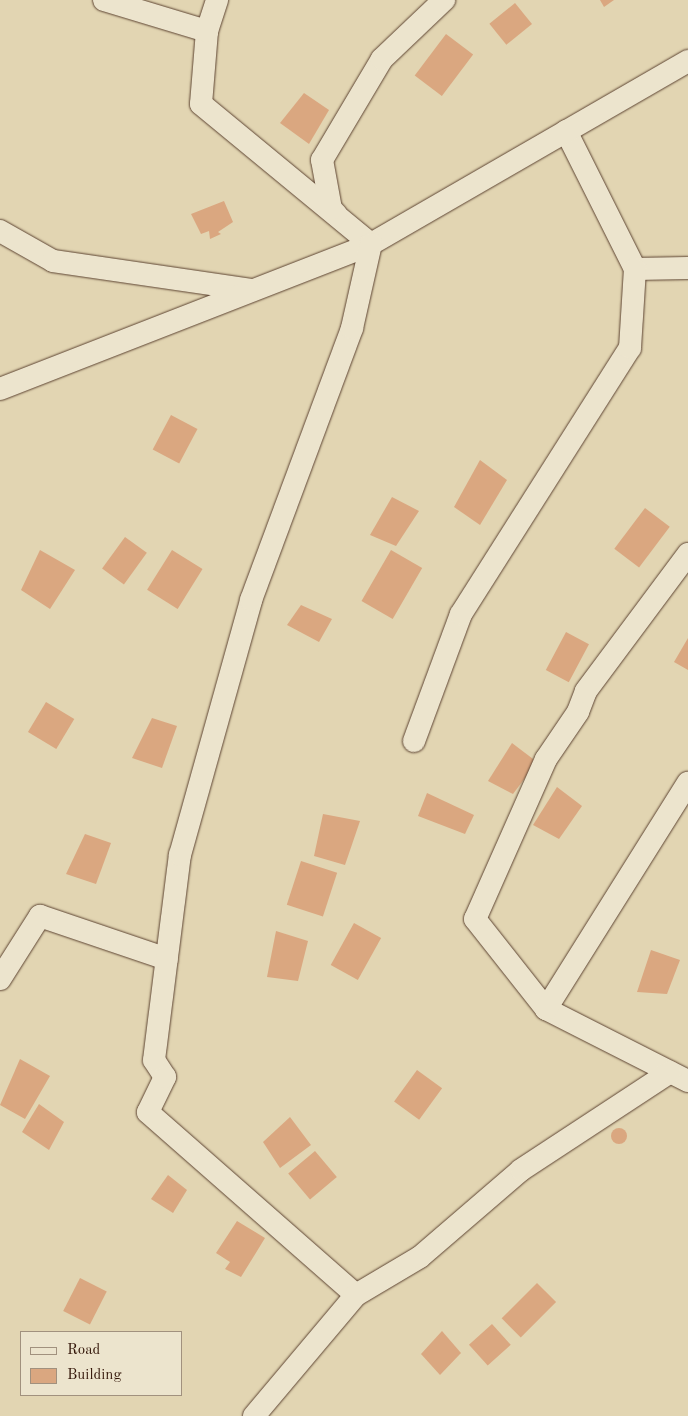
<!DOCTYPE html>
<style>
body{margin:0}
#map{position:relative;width:688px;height:1416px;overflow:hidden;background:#e2d5b2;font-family:"Old Standard TT",serif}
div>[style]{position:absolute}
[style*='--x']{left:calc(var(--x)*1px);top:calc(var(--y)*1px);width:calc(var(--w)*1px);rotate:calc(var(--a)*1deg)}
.building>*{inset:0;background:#daa780;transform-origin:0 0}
.round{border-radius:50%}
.roads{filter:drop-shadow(0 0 1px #5d4432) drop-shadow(0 0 1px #5d4432)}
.minor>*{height:22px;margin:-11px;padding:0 11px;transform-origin:11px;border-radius:11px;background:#ece4cd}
span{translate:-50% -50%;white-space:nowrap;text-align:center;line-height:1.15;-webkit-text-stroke:4px #ece4cd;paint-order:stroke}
.legend{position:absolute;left:20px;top:1331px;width:162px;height:65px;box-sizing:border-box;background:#ece4cd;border:1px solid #a1917e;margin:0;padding:6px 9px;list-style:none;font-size:15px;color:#311407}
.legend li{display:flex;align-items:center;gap:10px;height:25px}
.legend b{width:25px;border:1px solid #a1917e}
</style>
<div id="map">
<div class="building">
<i style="clip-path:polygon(600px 0,614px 0,604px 7px)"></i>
<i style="left:515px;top:3px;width:27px;height:33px;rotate:51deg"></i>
<i style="left:446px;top:34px;width:34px;height:52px;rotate:37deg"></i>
<i style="clip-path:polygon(304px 93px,329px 110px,309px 144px,280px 123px)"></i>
<i style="clip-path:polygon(224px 201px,233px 222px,218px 232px,221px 234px,210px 239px,209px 231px,201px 234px,191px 214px)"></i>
<i style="left:171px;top:415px;width:30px;height:39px;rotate:28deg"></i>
<i style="clip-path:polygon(480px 460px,507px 480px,480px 525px,454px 507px)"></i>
<i style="clip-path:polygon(392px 497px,419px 511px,396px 546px,370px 535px)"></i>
<i style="left:645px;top:508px;width:31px;height:51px;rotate:37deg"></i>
<i style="left:125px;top:537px;width:27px;height:39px;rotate:36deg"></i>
<i style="clip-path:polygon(40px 550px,75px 570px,50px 609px,21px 590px)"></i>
<i style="left:172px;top:550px;width:36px;height:47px;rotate:32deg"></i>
<i style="left:391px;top:550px;width:36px;height:59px;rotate:30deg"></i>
<i style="clip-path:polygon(301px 605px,332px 619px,319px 642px,287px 625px)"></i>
<i style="left:566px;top:632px;width:26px;height:43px;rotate:28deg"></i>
<i style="clip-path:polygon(688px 638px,688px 670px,674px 662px)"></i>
<i style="left:46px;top:702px;width:33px;height:35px;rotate:31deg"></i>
<i style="clip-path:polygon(152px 718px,177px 726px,162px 768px,132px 758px)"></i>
<i style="clip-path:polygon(512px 743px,537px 762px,513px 794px,488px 781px)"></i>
<i style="clip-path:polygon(557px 787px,582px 806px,559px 839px,533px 825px)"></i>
<i style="clip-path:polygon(427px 793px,474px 815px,465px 834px,418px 816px)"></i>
<i style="clip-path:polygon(323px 814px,360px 821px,345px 865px,314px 856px)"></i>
<i style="clip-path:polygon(85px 834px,111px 843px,96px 884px,66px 874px)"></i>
<i style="left:301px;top:861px;width:38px;height:46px;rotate:18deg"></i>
<i style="left:354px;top:923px;width:31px;height:48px;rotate:29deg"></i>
<i style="clip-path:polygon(276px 931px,308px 941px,298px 981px,267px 977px)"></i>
<i style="clip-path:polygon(651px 950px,680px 960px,667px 994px,637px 992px)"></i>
<i style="clip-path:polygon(20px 1059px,50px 1076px,25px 1119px,0 1105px)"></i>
<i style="left:417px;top:1070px;width:31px;height:39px;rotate:36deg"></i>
<i style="clip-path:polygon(39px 1104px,64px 1122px,49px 1150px,22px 1132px)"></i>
<i style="clip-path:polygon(290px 1117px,311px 1145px,280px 1168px,263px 1142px)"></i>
<i class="round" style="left:611px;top:1128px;width:16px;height:16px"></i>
<i style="left:315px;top:1151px;width:34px;height:35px;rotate:50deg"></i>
<i style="clip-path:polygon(168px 1175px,187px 1190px,173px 1213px,151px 1199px)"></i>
<i style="clip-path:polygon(237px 1221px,265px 1238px,241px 1277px,225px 1269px,230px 1262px,216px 1253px)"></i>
<i style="left:80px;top:1278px;width:30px;height:37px;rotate:27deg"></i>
<i style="left:537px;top:1283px;width:27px;height:50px;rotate:45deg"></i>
<i style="left:492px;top:1324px;width:28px;height:31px;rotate:48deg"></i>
<i style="clip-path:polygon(442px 1331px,461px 1353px,440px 1375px,421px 1354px)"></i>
</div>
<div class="roads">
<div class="minor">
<i style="--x:104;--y:0;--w:108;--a:16.8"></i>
<i style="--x:207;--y:31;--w:73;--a:94.7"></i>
<i style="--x:201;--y:104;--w:220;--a:39.5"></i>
<i style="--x:207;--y:31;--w:33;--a:-72"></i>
<i style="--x:566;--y:131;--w:154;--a:63.4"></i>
<i style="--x:635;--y:269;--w:53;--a:-1.1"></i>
<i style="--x:336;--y:214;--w:7;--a:-135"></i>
<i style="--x:331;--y:209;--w:50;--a:-100.4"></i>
<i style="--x:322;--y:160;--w:117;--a:-59.3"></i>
<i style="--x:382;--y:59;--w:86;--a:-43.6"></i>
<i style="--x:0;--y:231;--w:61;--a:29.5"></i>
<i style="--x:53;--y:261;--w:200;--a:8.3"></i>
<i style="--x:0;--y:389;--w:398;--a:-21.3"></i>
<i style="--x:371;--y:244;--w:366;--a:-30"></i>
<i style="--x:688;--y:554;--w:171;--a:126.7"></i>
<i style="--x:586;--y:691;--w:22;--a:111"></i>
<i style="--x:578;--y:712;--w:57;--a:124.2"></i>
<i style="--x:546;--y:759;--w:175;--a:113.9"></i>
<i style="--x:475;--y:919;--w:115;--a:51.7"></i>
<i style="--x:546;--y:1009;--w:159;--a:26.9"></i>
<i style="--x:414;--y:741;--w:135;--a:-69.7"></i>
<i style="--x:461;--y:614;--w:315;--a:-57.6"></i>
<i style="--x:630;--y:348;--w:79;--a:-86.4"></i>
<i style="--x:0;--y:979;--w:75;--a:-57.6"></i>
<i style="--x:40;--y:916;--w:134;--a:18.7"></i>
<i style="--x:546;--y:1009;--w:267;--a:-57.9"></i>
<i style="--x:356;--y:1295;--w:277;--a:-138.7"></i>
<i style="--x:148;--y:1112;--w:39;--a:-64"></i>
<i style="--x:165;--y:1077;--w:20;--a:-123"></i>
<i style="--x:154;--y:1060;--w:207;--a:-82.8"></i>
<i style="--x:180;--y:855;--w:265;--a:-74.4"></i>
<i style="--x:251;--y:600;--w:290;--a:-69.6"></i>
<i style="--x:352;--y:328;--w:86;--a:-77.3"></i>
<i style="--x:254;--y:1416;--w:158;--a:-49.9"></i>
<i style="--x:356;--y:1295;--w:74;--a:-30.7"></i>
<i style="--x:420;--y:1257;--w:133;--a:-40.7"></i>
<i style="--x:521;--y:1170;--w:178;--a:-33.3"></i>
</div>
</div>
<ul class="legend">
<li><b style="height:6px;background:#ece4cd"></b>Road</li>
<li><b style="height:14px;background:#daa780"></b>Building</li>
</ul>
</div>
